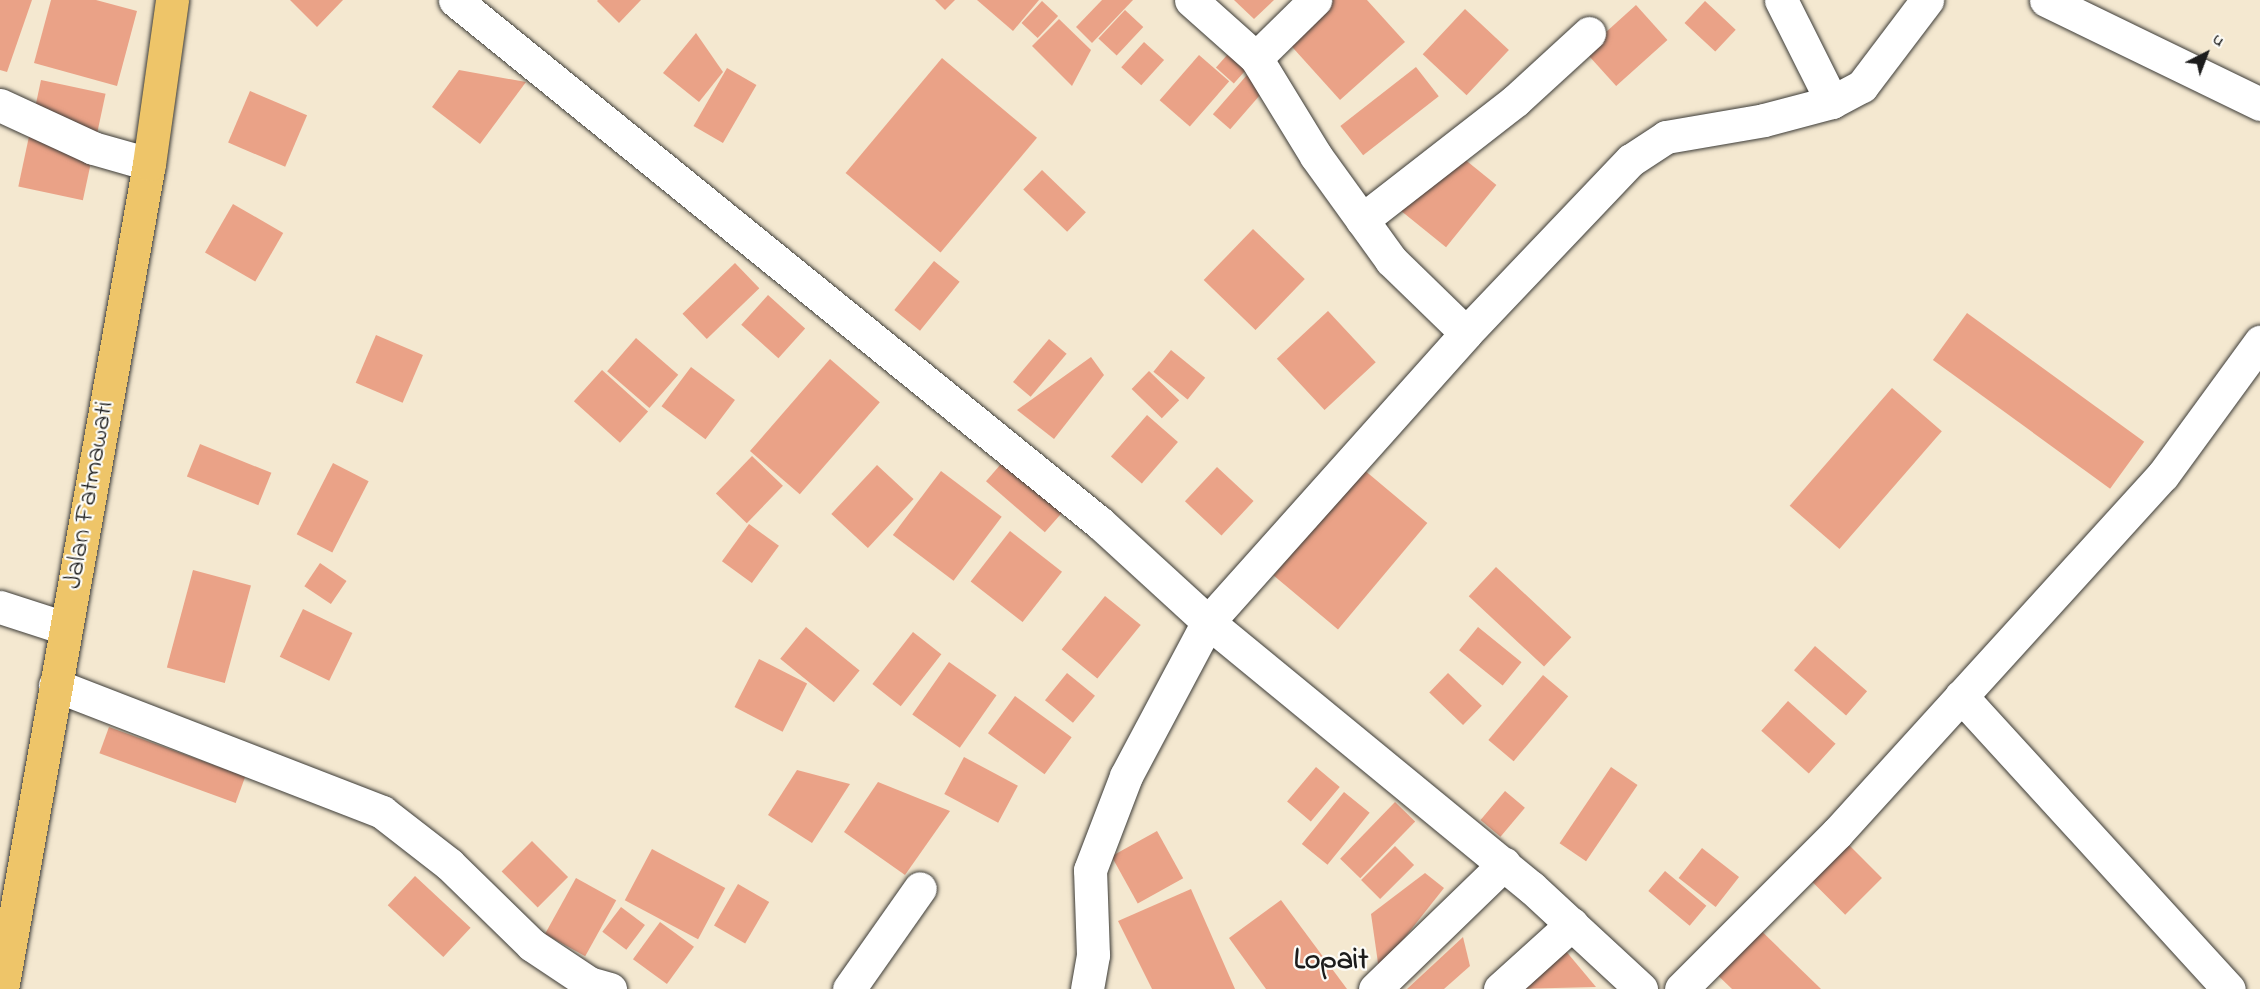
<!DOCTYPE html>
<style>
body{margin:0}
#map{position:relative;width:2260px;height:989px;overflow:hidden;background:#f4e8d0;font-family:"Indie Flower",sans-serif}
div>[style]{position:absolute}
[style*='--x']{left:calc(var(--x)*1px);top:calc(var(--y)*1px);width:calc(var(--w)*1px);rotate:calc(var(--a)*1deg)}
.building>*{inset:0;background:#eaa287;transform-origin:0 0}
.roads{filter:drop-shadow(0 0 2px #3c3b37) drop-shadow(0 0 2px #3c3b37)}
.minor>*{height:33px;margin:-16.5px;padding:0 16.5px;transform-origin:16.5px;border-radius:16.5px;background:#fff}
.highway>*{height:33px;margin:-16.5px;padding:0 16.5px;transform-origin:16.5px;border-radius:16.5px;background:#eec569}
span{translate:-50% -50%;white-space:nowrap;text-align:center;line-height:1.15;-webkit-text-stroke:4.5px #fdfcf7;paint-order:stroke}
.street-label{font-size:27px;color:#1c1c1c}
.quarter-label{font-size:30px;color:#1c1c1c;font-weight:700}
.north{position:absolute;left:2176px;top:24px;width:60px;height:60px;-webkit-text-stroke:4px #fdfcf7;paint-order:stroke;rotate:42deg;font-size:16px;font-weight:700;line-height:24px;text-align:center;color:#1c1c1c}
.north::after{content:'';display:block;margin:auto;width:21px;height:27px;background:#1c1c1c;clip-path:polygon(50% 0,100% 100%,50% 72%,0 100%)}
</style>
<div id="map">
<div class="building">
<i style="clip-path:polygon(0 0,32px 0,7px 72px,0 70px)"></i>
<i style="clip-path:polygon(51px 0,96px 0,137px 11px,117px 86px,34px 63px)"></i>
<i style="clip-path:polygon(290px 0,343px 0,317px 27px)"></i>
<i style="clip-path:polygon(641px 0,619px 23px,597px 1px,598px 0)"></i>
<i style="clip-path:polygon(935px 0,955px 0,945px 10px)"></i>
<i style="clip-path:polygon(977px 0,1039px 0,1013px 31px)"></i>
<i style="clip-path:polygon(1102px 0,1133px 0,1092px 43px,1076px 27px)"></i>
<i style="clip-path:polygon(1234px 0,1274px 0,1254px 19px)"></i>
<i style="clip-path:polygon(1329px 0,1367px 0,1405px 42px,1340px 100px,1285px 39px)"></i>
<i style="left:1042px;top:1px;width:22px;height:30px;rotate:43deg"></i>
<i style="left:1705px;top:1px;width:42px;height:30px;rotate:43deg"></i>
<i style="left:1636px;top:5px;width:47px;height:69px;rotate:48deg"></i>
<i style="left:1465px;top:9px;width:60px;height:62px;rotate:43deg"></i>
<i style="left:1125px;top:10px;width:25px;height:39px;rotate:43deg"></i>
<i style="clip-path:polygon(1059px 19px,1091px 50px,1072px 86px,1032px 46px)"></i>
<i style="clip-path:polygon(696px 33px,723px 72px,699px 102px,663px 73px)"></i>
<i style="left:1144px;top:42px;width:27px;height:34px;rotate:42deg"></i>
<i style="left:1228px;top:54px;width:24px;height:18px;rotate:42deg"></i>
<i style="left:1199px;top:55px;width:40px;height:60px;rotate:41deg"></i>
<i style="left:942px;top:58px;width:124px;height:150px;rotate:40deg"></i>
<i style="left:1416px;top:67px;width:37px;height:96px;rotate:52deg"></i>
<i style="left:727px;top:68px;width:34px;height:67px;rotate:30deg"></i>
<i style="clip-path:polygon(459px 70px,526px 82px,480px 144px,432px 107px)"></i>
<i style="left:1247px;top:75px;width:23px;height:52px;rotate:41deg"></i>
<i style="left:41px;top:80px;width:66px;height:109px;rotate:12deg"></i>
<i style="left:250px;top:91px;width:62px;height:56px;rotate:23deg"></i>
<i style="left:1442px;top:141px;width:70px;height:80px;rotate:39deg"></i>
<i style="left:1042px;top:170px;width:61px;height:27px;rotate:44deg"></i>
<i style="left:233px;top:204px;width:58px;height:56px;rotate:30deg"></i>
<i style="left:1253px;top:229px;width:72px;height:71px;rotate:44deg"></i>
<i style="left:934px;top:261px;width:33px;height:63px;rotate:39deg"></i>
<i style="left:735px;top:263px;width:35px;height:73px;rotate:46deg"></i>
<i style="left:768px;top:295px;width:50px;height:40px;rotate:42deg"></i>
<i style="left:1328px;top:311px;width:70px;height:70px;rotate:47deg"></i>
<i style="left:1967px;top:313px;width:219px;height:58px;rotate:36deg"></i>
<i style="left:376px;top:335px;width:51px;height:52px;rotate:23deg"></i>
<i style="left:636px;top:338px;width:56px;height:44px;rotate:41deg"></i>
<i style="left:1049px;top:339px;width:23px;height:56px;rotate:40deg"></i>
<i style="left:1171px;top:350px;width:44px;height:28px;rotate:39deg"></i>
<i style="clip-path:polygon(1091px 357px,1104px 375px,1054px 439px,1017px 410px)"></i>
<i style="left:830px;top:359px;width:66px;height:122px;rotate:41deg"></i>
<i style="left:691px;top:367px;width:55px;height:49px;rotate:37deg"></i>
<i style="left:602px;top:370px;width:62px;height:42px;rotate:42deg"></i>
<i style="left:1149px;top:371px;width:42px;height:25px;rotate:44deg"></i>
<i style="left:1892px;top:388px;width:66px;height:156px;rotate:41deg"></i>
<i style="left:1147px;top:415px;width:41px;height:55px;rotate:41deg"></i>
<i style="left:200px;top:444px;width:77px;height:35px;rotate:22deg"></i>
<i style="left:752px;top:456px;width:43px;height:52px;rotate:44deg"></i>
<i style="left:1007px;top:457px;width:78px;height:32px;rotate:41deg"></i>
<i style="left:333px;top:463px;width:40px;height:80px;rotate:27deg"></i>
<i style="left:877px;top:465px;width:50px;height:67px;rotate:43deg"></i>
<i style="left:1217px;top:467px;width:50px;height:47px;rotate:43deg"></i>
<i style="left:1363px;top:469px;width:84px;height:139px;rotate:40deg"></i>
<i style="left:941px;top:471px;width:76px;height:80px;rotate:37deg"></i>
<i style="left:749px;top:524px;width:37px;height:46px;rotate:36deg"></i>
<i style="left:1010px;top:531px;width:66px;height:64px;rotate:38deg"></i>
<i style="left:320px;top:563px;width:32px;height:28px;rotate:34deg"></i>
<i style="left:1496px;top:567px;width:103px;height:40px;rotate:43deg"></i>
<i style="left:193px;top:570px;width:60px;height:101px;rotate:15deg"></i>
<i style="left:1105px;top:596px;width:46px;height:69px;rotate:39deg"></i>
<i style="left:303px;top:609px;width:55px;height:53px;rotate:26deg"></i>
<i style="left:806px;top:627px;width:69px;height:41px;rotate:39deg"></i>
<i style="left:1478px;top:627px;width:56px;height:30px;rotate:39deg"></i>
<i style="left:913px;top:632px;width:36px;height:66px;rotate:38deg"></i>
<i style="left:1815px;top:646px;width:69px;height:32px;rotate:41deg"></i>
<i style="left:759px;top:659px;width:54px;height:54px;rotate:27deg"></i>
<i style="left:949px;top:662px;width:58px;height:64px;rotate:35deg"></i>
<i style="left:1067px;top:673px;width:36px;height:35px;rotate:39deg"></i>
<i style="left:1448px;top:673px;width:47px;height:27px;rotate:44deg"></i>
<i style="left:1543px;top:675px;width:33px;height:85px;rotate:40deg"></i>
<i style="left:1015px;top:696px;width:70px;height:46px;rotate:36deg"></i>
<i style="left:1788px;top:701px;width:64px;height:40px;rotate:42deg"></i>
<i style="left:109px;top:727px;width:145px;height:28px;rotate:20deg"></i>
<i style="left:964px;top:757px;width:61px;height:42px;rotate:28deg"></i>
<i style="left:1316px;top:767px;width:31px;height:45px;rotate:40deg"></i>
<i style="left:1611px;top:767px;width:32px;height:92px;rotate:34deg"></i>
<i style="clip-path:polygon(797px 770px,850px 784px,812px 843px,768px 815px)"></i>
<i style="clip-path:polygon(878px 782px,950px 811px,905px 875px,844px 832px)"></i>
<i style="left:1505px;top:791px;width:26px;height:38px;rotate:40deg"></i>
<i style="left:1344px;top:792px;width:33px;height:67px;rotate:39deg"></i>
<i style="left:1395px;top:802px;width:28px;height:79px;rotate:44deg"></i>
<i style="left:1157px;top:831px;width:54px;height:52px;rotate:61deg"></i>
<i style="left:532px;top:841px;width:51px;height:43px;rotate:45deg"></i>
<i style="left:1848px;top:844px;width:48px;height:52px;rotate:45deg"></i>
<i style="left:1395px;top:846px;width:27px;height:48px;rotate:45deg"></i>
<i style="left:1702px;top:848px;width:47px;height:38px;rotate:38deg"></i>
<i style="left:652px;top:849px;width:83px;height:58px;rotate:28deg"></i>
<i style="left:1665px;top:871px;width:54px;height:26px;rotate:40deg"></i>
<i style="clip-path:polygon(1425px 873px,1444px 888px,1379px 970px,1371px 914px)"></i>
<i style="left:415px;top:876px;width:76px;height:40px;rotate:43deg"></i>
<i style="left:576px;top:878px;width:46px;height:64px;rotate:29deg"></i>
<i style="left:738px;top:884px;width:36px;height:48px;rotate:30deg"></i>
<i style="clip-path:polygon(1191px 889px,1235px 989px,1152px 989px,1118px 921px)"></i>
<i style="clip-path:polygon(1281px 900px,1347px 989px,1266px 989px,1229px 938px)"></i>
<i style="left:621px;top:907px;width:30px;height:31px;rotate:37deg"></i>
<i style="clip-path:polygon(1748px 918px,1821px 989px,1732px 989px,1705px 963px)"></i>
<i style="left:660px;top:922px;width:42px;height:46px;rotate:36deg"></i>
<i style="clip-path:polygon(1463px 937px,1470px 966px,1444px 989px,1407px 989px)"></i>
<i style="clip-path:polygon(1565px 950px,1596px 987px,1519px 989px)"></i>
</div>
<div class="roads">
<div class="minor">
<i style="--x:455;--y:0;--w:830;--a:39.04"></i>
<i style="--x:1100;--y:523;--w:147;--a:42.5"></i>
<i style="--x:1208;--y:622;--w:418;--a:39.4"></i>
<i style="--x:1531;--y:887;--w:150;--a:42.8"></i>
<i style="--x:1781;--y:0;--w:114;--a:63.4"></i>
<i style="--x:2046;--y:0;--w:238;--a:25.9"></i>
<i style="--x:1256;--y:58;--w:83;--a:-44.5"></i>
<i style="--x:0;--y:105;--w:102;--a:24.8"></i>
<i style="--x:93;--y:148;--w:58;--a:15.9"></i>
<i style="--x:1362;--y:220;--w:195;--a:-37.9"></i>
<i style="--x:1516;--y:100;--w:99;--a:-42.5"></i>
<i style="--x:1466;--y:333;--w:239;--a:-46.4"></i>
<i style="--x:1631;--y:160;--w:42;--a:-33.3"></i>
<i style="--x:1666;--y:137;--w:99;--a:-9.8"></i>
<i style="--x:1764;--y:120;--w:70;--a:-14.8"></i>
<i style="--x:1832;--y:102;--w:34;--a:-28"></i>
<i style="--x:1862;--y:86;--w:108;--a:-52.9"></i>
<i style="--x:0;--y:607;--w:68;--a:17.9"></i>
<i style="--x:55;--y:685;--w:351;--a:21.2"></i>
<i style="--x:382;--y:812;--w:85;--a:37.8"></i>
<i style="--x:449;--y:864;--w:116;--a:44.3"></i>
<i style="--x:532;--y:945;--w:69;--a:33.7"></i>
<i style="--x:589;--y:983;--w:22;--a:16"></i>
<i style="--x:1961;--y:696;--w:397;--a:47.6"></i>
<i style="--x:849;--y:989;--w:123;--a:-54.9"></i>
<i style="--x:1087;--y:989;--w:35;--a:-80"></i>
<i style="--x:1093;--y:955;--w:85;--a:-92"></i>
<i style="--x:1090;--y:870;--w:101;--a:-69"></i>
<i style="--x:1126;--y:776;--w:174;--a:-62"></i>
<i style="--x:1208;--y:622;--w:387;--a:-48.2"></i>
<i style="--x:1466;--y:333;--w:105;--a:-135.8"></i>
<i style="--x:1391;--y:260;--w:128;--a:-125.8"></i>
<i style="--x:1316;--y:156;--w:115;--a:-121.5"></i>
<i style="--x:1256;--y:58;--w:87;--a:-138.3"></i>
<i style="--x:1375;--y:989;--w:180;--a:-44.1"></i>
<i style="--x:1500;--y:989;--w:97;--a:-42.1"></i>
<i style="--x:1681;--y:989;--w:221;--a:-45"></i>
<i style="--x:1837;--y:833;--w:484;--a:-47.7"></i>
<i style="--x:2163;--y:475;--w:165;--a:-53.9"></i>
</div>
<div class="highway">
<i style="--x:2;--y:989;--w:838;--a:-79.9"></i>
<i style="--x:149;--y:164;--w:166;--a:-82"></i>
</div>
</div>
<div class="street-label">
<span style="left:89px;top:495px;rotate:-80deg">Jalan Fatmawati</span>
</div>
<div class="quarter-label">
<span style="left:1331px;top:961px">Lopait</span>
</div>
<div class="north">U</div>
</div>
